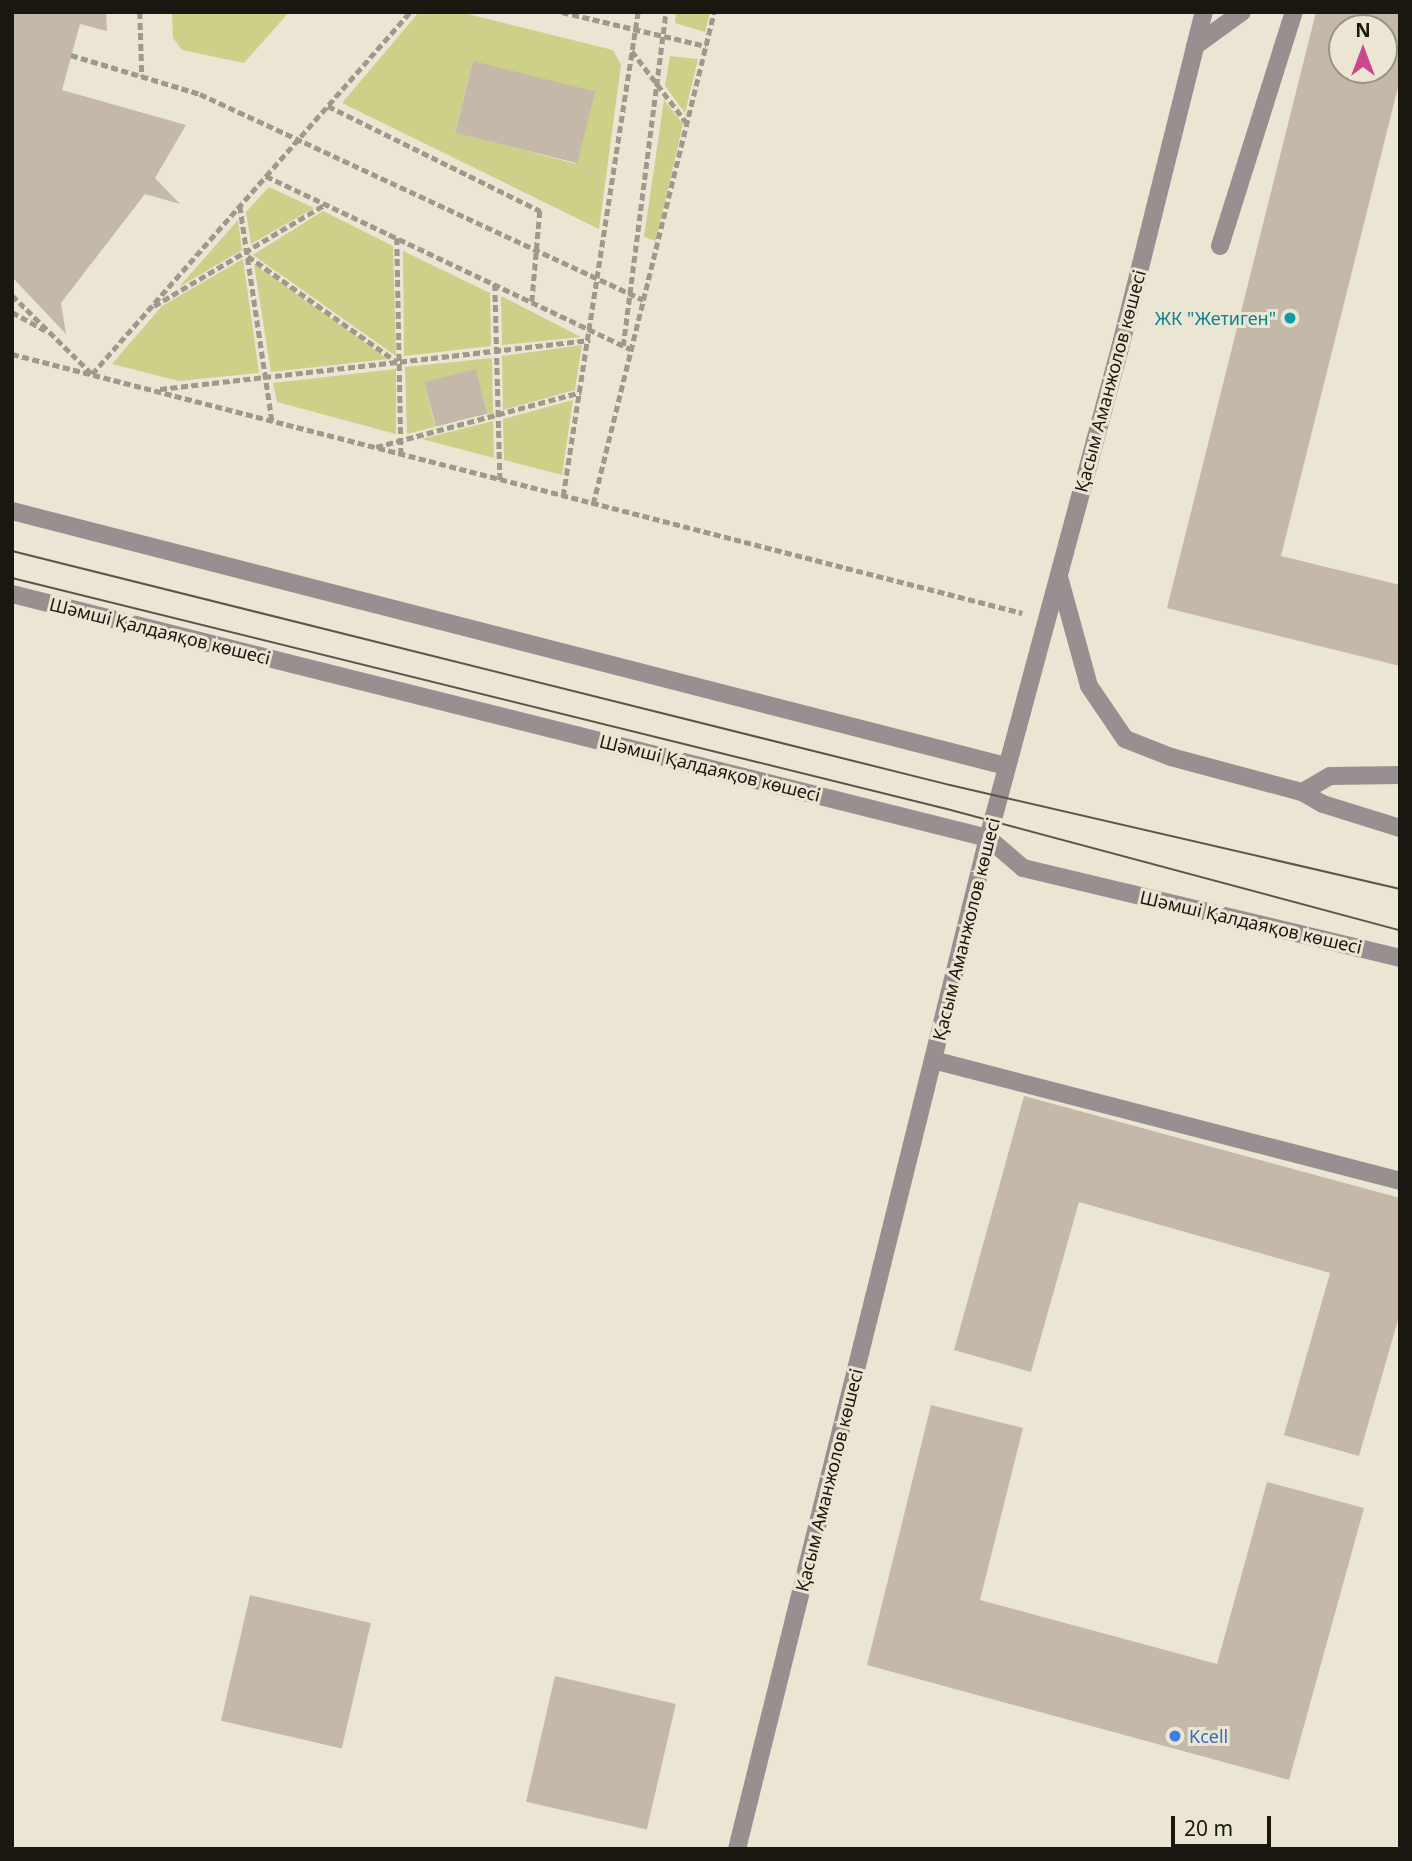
<!DOCTYPE html>
<meta charset="utf-8">
<style>
body{margin:0}
#map{position:relative;width:1412px;height:1861px;overflow:hidden;background:#ebe5d3;font-family:"Noto Sans",sans-serif}
div>[style]{position:absolute}
[style*='--x']{left:calc(var(--x)*1px);top:calc(var(--y)*1px);width:calc(var(--w)*1px);rotate:calc(var(--a)*1deg)}
.green>*{inset:0;background:#cdd089}
.building>*{inset:0;background:#c4b9a9;transform-origin:0 0}
.path>*{height:4.5px;margin-top:-2.25px;transform-origin:0;background:repeating-linear-gradient(90deg,#9d998b 0 7px,transparent 0 10.5px)}
.minor>*{height:18px;margin:-9px;padding:0 9px;transform-origin:9px;border-radius:9px;background:#988f90}
.tram>*{height:2px;margin:-1px;padding:0 1px;transform-origin:1px;border-radius:1px;background:#59554b}
.dots>*{width:19px;height:19px;translate:-50% -50%;box-sizing:border-box;border:4px solid #ebe5d3;border-radius:50%}
span{translate:-50% -50%;white-space:nowrap;text-align:center;line-height:1.15;-webkit-text-stroke:6px #ebe5d3;paint-order:stroke}
.culture-label{font-size:18px;color:#0d838f}
.right{translate:-100% -50%;text-align:right}
.street-label{font-size:18px;color:#191710}
.shop-label{font-size:18px;color:#366cbe}
.left{translate:0 -50%;text-align:left}
.frame{position:absolute;inset:0;border:14px solid #191710;pointer-events:none}
.north{position:absolute;left:1328px;top:14px;width:70px;height:70px;box-sizing:border-box;background:#ebe5d3;border:2px solid #979385;border-radius:50%;rotate:0deg;font-size:19px;font-weight:700;line-height:28px;text-align:center;color:#191710}
.north::after{content:'';display:block;margin:auto;width:24px;height:32px;background:#cb478c;clip-path:polygon(50% 0,100% 100%,50% 72%,0 100%)}
.scale{position:absolute;left:1171px;top:1816px;width:100px;height:32px;box-sizing:border-box;border:4px solid #191710;border-top:0;padding-left:9px;font-size:21px;line-height:24px;white-space:nowrap;color:#191710;-webkit-text-stroke:5px #ebe5d3;paint-order:stroke}
</style>
<div id="map">
<div class="green">
<i style="clip-path:polygon(172px 12px,289px 12px,244px 63px,182px 50px,173px 38px)"></i>
<i style="clip-path:polygon(evenodd,419px 12px,460px 12px,613px 50px,621px 65px,599px 229px,342px 103px,419px 12px,473px 61px,576px 164px,455px 132px,473px 61px)"></i>
<i style="clip-path:polygon(676px 12px,710px 12px,705px 32px,675px 23px)"></i>
<i style="clip-path:polygon(670px 56px,698px 59px,685px 113px,665px 86px)"></i>
<i style="clip-path:polygon(664px 100px,683px 124px,656px 241px,644px 237px)"></i>
<i style="clip-path:polygon(269px 187px,314px 208px,251px 244px,246px 212px)"></i>
<i style="clip-path:polygon(323px 211px,393px 246px,396px 356px,253px 255px)"></i>
<i style="clip-path:polygon(238px 220px,242px 250px,179px 287px)"></i>
<i style="clip-path:polygon(403px 251px,490px 293px,491px 346px,404px 356px)"></i>
<i style="clip-path:polygon(243px 259px,259px 373px,179px 381px,112px 364px,162px 306px)"></i>
<i style="clip-path:polygon(254px 264px,388px 359px,271px 372px)"></i>
<i style="clip-path:polygon(501px 296px,581px 337px,502px 345px)"></i>
<i style="clip-path:polygon(582px 345px,575px 390px,503px 410px,502px 356px)"></i>
<i style="clip-path:polygon(492px 358px,493px 413px,487px 414px,476px 370px,425px 382px,435px 427px,407px 434px,405px 367px)"></i>
<i style="clip-path:polygon(396px 369px,396px 434px,277px 402px,273px 383px)"></i>
<i style="clip-path:polygon(573px 400px,562px 475px,504px 460px,503px 419px)"></i>
<i style="clip-path:polygon(493px 421px,494px 458px,422px 439px)"></i>
</div>
<div class="building">
<i style="clip-path:polygon(12px 12px,106px 12px,107px 31px,80px 24px,62px 90px,186px 125px,155px 178px,180px 204px,145px 194px,61px 303px,66px 334px,12px 277px)"></i>
<i style="clip-path:polygon(evenodd,1316px 12px,1400px 12px,1400px 79px,1281px 556px,1400px 585px,1400px 666px,1167px 608px,1316px 12px,1342px 28px,1384px 28px,1384px 70px,1342px 70px,1342px 28px)"></i>
<i style="left:473px;top:61px;width:126px;height:74px;rotate:14deg"></i>
<i style="left:476px;top:369px;width:46px;height:53px;rotate:76deg"></i>
<i style="clip-path:polygon(1024px 1096px,1400px 1198px,1400px 1313px,1359px 1456px,1284px 1435px,1330px 1273px,1079px 1202px,1031px 1372px,954px 1350px)"></i>
<i style="clip-path:polygon(931px 1405px,1023px 1428px,980px 1600px,1217px 1664px,1267px 1482px,1364px 1508px,1289px 1780px,867px 1665px)"></i>
<i style="left:250px;top:1595px;width:124px;height:129px;rotate:13deg"></i>
<i style="left:555px;top:1676px;width:124px;height:129px;rotate:13deg"></i>
</div>
<div class="path">
<i style="--x:140;--y:12;--w:64;--a:88.2"></i>
<i style="--x:562;--y:12;--w:148;--a:13.3"></i>
<i style="--x:632;--y:51;--w:89;--a:52.7"></i>
<i style="--x:71;--y:55;--w:135;--a:16.8"></i>
<i style="--x:200;--y:94;--w:489;--a:24.9"></i>
<i style="--x:328;--y:106;--w:237;--a:26.3"></i>
<i style="--x:540;--y:211;--w:91;--a:95"></i>
<i style="--x:266;--y:176;--w:218;--a:-48.7"></i>
<i style="--x:240;--y:206;--w:217;--a:81.5"></i>
<i style="--x:397;--y:238;--w:216;--a:88.9"></i>
<i style="--x:248;--y:256;--w:183;--a:35.4"></i>
<i style="--x:495;--y:284;--w:196;--a:88.5"></i>
<i style="--x:12;--y:295;--w:112;--a:44.6"></i>
<i style="--x:92;--y:374;--w:264;--a:-48.7"></i>
<i style="--x:266;--y:176;--w:404;--a:25.4"></i>
<i style="--x:154;--y:306;--w:198;--a:-30.7"></i>
<i style="--x:12;--y:312;--w:38;--a:29"></i>
<i style="--x:623;--y:346;--w:337;--a:-82.7"></i>
<i style="--x:12;--y:354;--w:1043;--a:14.38"></i>
<i style="--x:160;--y:389;--w:433;--a:-6.5"></i>
<i style="--x:376;--y:447;--w:212;--a:-15"></i>
<i style="--x:563;--y:496;--w:490;--a:-81.2"></i>
<i style="--x:593;--y:504;--w:507;--a:-76.18"></i>
</div>
<div class="minor">
<i style="--x:1195;--y:46;--w:58;--a:-35.9"></i>
<i style="--x:1220;--y:246;--w:245;--a:-72.5"></i>
<i style="--x:12;--y:511;--w:1026;--a:14.39"></i>
<i style="--x:1059;--y:577;--w:113;--a:74.6"></i>
<i style="--x:1089;--y:686;--w:64;--a:55.8"></i>
<i style="--x:1125;--y:739;--w:49;--a:21.4"></i>
<i style="--x:1171;--y:757;--w:136;--a:15"></i>
<i style="--x:12;--y:594;--w:1006;--a:14.04"></i>
<i style="--x:988;--y:838;--w:46;--a:40.6"></i>
<i style="--x:1023;--y:868;--w:388;--a:13.4"></i>
<i style="--x:1400;--y:775;--w:70;--a:179.2"></i>
<i style="--x:1330;--y:776;--w:32;--a:150"></i>
<i style="--x:1302;--y:792;--w:24;--a:30"></i>
<i style="--x:1323;--y:804;--w:81;--a:17.3"></i>
<i style="--x:933;--y:1060;--w:482;--a:14.5"></i>
<i style="--x:737;--y:1849;--w:1042;--a:-76.06"></i>
<i style="--x:988;--y:838;--w:507;--a:-74.92"></i>
<i style="--x:1120;--y:348;--w:346;--a:-76"></i>
</div>
<div class="tram">
<i style="--x:12;--y:551;--w:967;--a:14.01"></i>
<i style="--x:950;--y:785;--w:462;--a:13"></i>
<i style="--x:12;--y:578;--w:963;--a:13.88"></i>
<i style="--x:947;--y:809;--w:469;--a:15"></i>
</div>
<div class="dots">
<i style="left:1290px;top:318px;background:#0f9aa8"></i>
<i style="left:1175px;top:1736px;background:#3f7fe0"></i>
</div>
<div class="culture-label">
<span class="right" style="left:1276px;top:318px">ЖК "Жетиген"</span>
</div>
<div class="street-label">
<span style="left:1110px;top:381px;rotate:-75deg">Қасым Аманжолов көшесі</span>
<span style="left:160px;top:631px;rotate:14deg">Шәмші Қалдаяқов көшесі</span>
<span style="left:710px;top:768px;rotate:14deg">Шәмші Қалдаяқов көшесі</span>
<span style="left:1251px;top:922px;rotate:13deg">Шәмші Қалдаяқов көшесі</span>
<span style="left:966px;top:929px;rotate:-76deg">Қасым Аманжолов көшесі</span>
<span style="left:829px;top:1480px;rotate:-76deg">Қасым Аманжолов көшесі</span>
</div>
<div class="shop-label">
<span class="left" style="left:1189px;top:1736px">Kcell</span>
</div>
<div class="frame"></div>
<div class="north">N</div>
<div class="scale">20 m</div>
</div>
